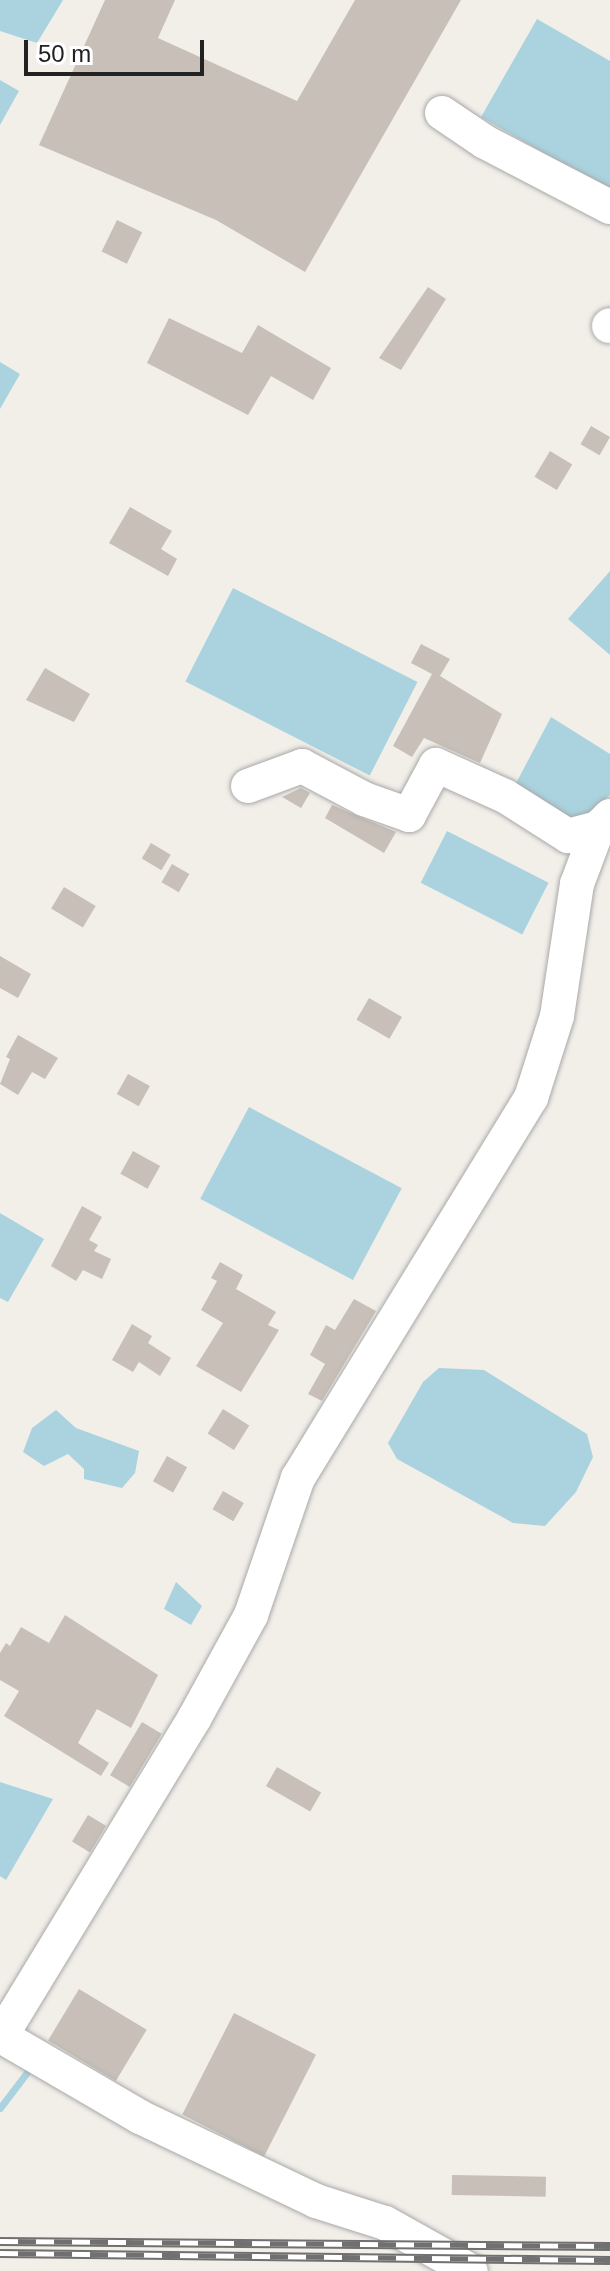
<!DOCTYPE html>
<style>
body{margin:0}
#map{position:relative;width:610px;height:2271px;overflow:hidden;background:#f2efe9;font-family:Helvetica,sans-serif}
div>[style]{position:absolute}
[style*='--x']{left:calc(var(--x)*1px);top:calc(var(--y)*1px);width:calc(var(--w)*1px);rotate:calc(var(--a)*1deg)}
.water>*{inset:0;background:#aad3df;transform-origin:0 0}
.stream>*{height:7px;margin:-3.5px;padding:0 3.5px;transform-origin:3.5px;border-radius:3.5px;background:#aad3df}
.building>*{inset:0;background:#c7bfb8;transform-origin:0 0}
.roads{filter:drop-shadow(0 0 2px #a9a9a9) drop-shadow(0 0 2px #a9a9a9)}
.minor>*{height:34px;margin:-17px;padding:0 17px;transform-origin:17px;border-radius:17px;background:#fff}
.rail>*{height:9px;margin-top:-4.5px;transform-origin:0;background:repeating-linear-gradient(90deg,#fff 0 18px,#707070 0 36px);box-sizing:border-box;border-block:2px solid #707070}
span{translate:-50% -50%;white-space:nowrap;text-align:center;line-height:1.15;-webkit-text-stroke:6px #fff;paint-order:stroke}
.scale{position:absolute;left:24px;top:40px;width:180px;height:36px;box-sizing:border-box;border:4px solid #222;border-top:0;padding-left:10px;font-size:24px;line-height:28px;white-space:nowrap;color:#222;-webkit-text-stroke:6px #fff;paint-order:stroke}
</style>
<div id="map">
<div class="water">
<i style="clip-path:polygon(0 0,63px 0,37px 43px,0 31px)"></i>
<i style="clip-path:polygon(537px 19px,610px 61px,610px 191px,481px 117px)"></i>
<i style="clip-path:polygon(0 80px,19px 91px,0 125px)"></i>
<i style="clip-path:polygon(0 362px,20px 374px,0 409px)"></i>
<i style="clip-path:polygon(610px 571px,610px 655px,568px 619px)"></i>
<i style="left:233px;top:588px;width:207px;height:105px;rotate:27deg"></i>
<i style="clip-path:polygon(551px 717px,610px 754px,610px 795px,579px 822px,514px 787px)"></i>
<i style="left:447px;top:831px;width:114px;height:58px;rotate:27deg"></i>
<i style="left:249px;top:1107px;width:173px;height:104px;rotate:28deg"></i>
<i style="clip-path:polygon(0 1213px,44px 1239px,8px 1302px,0 1298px)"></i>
<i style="clip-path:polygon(439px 1368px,484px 1370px,587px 1434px,593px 1457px,576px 1492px,545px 1526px,513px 1523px,397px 1459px,388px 1443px,423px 1382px)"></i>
<i style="clip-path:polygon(56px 1410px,76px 1428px,139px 1451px,135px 1473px,122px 1488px,84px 1479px,84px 1469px,68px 1454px,44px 1466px,23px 1452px,32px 1428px)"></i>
<i style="clip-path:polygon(176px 1582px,202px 1606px,191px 1625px,164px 1609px)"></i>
<i style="clip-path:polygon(0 1782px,53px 1799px,6px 1880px,0 1876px)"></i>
</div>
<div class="stream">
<i style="--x:0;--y:2108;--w:51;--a:-52.9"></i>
</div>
<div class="building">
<i style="clip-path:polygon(105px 0,175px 0,158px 38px,297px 101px,355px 0,461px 0,305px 272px,216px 220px,39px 145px)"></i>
<i style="left:117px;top:220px;width:28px;height:35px;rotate:26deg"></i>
<i style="clip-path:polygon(428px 287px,446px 299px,401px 370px,379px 358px)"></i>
<i style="clip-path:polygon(169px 318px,242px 353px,258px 325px,331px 368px,313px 400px,271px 376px,248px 415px,147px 363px)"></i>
<i style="left:591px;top:426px;width:22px;height:21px;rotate:30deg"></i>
<i style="left:550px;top:451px;width:26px;height:30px;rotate:31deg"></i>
<i style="clip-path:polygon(130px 507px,172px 531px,161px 549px,177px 559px,168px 576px,109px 543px)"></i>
<i style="clip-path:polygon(421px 644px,450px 659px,440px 676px,502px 714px,480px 763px,424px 738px,412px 757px,393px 746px,432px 674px,411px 663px)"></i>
<i style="clip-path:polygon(45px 668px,90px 694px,74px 722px,26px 700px)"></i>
<i style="clip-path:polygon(301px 788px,310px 793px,301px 808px,282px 797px)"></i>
<i style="clip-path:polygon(332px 805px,396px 832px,384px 853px,325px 818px)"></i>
<i style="left:151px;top:843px;width:23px;height:18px;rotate:31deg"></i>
<i style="left:172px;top:864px;width:20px;height:21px;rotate:30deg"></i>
<i style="left:64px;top:887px;width:37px;height:25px;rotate:31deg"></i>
<i style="clip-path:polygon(0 956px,31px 974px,18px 998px,0 988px)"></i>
<i style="left:369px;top:998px;width:38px;height:25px;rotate:30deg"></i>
<i style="clip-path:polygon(18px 1035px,58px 1058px,45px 1079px,32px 1072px,18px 1095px,0 1084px,10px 1059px,6px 1057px)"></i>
<i style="left:128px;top:1074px;width:25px;height:23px;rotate:29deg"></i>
<i style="left:133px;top:1151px;width:31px;height:26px;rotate:29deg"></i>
<i style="clip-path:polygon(82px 1206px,102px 1217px,89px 1240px,98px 1245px,94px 1251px,111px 1259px,102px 1279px,83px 1270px,76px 1281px,51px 1266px)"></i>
<i style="clip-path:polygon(220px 1262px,243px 1275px,236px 1289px,276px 1312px,268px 1325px,279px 1330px,241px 1392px,196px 1366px,223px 1323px,201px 1310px,217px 1281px,211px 1278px)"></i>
<i style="clip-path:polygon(354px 1299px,376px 1311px,322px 1401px,308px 1394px,325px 1364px,310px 1355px,326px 1325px,335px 1330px)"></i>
<i style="clip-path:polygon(132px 1324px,152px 1336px,148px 1343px,171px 1358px,160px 1376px,139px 1362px,133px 1372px,112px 1360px)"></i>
<i style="left:223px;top:1409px;width:31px;height:29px;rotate:32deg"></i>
<i style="left:167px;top:1456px;width:23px;height:29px;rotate:29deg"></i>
<i style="left:223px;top:1491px;width:24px;height:21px;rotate:30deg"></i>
<i style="clip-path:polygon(65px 1615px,158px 1675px,131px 1728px,97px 1709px,78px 1743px,109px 1763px,101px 1776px,4px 1716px,19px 1691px,0 1680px,0 1653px,6px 1643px,10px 1646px,21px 1627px,49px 1643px)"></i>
<i style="left:142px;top:1722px;width:23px;height:62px;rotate:31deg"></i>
<i style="left:277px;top:1767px;width:51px;height:22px;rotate:30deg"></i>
<i style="left:88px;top:1815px;width:21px;height:31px;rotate:31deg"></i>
<i style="left:79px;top:1989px;width:79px;height:60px;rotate:31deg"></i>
<i style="left:234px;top:2013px;width:92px;height:114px;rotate:27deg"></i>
<i style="left:452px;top:2175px;width:94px;height:20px;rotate:1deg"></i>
</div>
<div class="roads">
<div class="minor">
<i style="--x:442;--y:113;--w:52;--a:34"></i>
<i style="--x:485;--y:142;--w:141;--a:27.5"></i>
<i style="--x:609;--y:326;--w:1;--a:-45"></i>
<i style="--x:248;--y:786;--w:58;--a:-20.3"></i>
<i style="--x:302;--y:766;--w:70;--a:28"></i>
<i style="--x:364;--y:799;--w:48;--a:19.6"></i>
<i style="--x:409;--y:815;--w:57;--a:-61.6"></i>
<i style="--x:436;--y:765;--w:76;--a:24.2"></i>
<i style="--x:505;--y:796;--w:75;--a:32.4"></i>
<i style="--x:568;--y:836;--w:31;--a:-15"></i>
<i style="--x:1;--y:2036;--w:161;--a:30.2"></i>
<i style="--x:140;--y:2117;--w:195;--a:25.5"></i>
<i style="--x:316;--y:2201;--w:72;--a:17.7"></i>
<i style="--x:385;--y:2223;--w:98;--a:29.2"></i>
<i style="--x:0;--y:2038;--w:376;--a:-58.7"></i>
<i style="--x:195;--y:1717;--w:116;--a:-61.2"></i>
<i style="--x:251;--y:1615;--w:145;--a:-71.1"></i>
<i style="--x:298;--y:1478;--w:446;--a:-58.5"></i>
<i style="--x:531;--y:1098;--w:86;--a:-72.4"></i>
<i style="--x:557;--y:1016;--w:134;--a:-81.4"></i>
<i style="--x:577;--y:884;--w:60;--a:-69.4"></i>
<i style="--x:598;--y:828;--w:17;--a:-45"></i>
</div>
</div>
<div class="rail">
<i style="--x:0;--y:2241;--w:610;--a:0.47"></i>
<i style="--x:0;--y:2253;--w:610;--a:0.66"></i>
</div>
<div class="scale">50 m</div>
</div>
